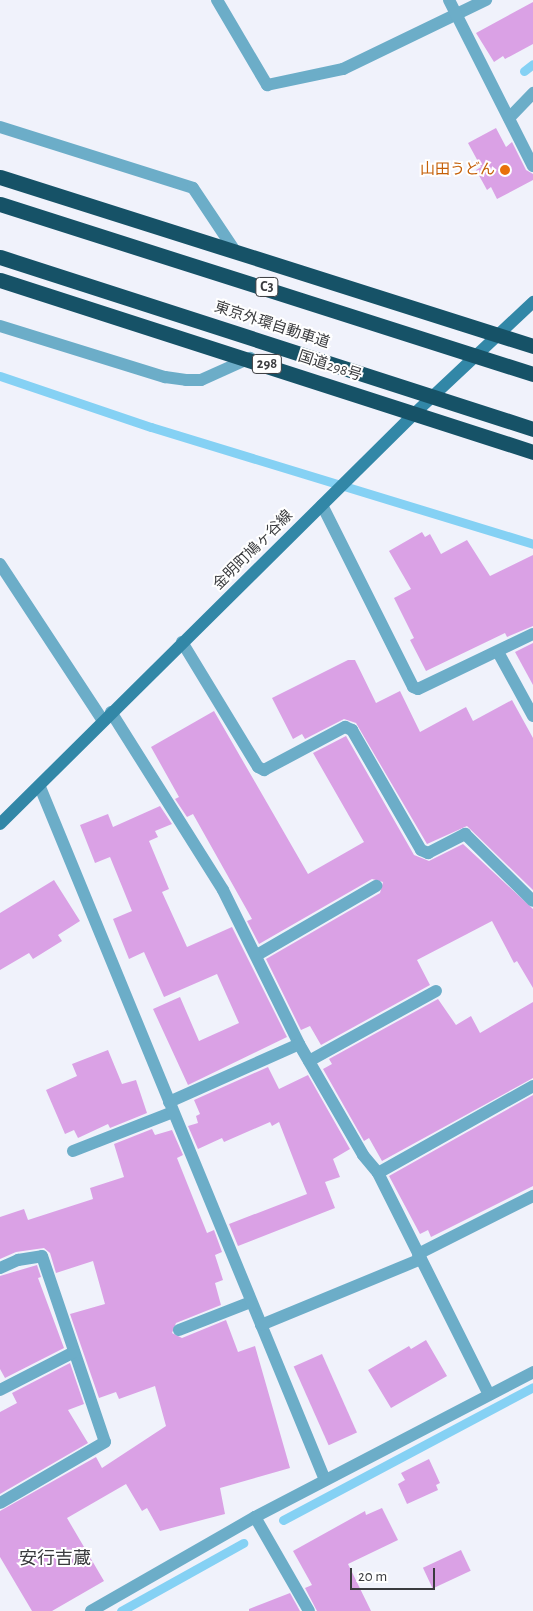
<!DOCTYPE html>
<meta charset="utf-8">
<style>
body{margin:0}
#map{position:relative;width:533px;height:1611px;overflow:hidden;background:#f0f2fb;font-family:"Alegreya Sans","Noto Sans JP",sans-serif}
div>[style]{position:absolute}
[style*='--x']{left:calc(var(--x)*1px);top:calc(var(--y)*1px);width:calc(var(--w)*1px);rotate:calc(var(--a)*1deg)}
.stream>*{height:9px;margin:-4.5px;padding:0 4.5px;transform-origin:4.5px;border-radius:4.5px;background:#85d1f4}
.building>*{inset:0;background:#daa1e5;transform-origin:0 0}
.lane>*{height:12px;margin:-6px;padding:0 6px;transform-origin:6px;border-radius:6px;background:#6cadc8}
.street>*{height:12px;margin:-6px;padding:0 6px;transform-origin:6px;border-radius:6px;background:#6cadc8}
.secondary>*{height:12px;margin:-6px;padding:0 6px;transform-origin:6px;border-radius:6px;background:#3287a7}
.highway>*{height:15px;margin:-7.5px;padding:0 7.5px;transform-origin:7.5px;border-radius:7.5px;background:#165267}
.highway-bridge>*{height:15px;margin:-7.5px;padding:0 7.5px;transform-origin:7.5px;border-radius:7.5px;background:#165267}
.dots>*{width:14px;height:14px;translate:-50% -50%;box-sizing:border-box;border:2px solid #fff;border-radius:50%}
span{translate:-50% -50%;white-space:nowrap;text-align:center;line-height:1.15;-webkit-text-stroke:4px #fff;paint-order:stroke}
.shield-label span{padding:1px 4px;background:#fff;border:1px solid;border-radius:4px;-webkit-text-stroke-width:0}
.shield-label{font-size:14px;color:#3a3b3e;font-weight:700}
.food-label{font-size:15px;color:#c56008}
.right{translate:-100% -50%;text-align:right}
.street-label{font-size:15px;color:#3a3b3e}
.quarter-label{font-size:18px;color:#3a3b3e}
.scale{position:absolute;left:350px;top:1568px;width:85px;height:22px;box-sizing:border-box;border:2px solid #3a3b3e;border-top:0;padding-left:6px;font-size:15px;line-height:18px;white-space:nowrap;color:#3a3b3e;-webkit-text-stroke:4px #fff;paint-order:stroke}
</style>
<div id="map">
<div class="stream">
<i style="--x:524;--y:71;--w:11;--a:-38"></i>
<i style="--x:0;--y:376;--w:159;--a:18.7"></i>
<i style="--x:151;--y:427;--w:400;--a:17"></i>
<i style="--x:283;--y:1520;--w:283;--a:-28"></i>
<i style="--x:121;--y:1611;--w:140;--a:-29.1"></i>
</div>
<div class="building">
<i style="clip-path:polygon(533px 2px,533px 44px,505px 59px,503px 56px,494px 62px,476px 33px)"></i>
<i style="clip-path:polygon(496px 128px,506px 147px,512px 142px,526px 170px,533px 174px,533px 180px,497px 199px,491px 187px,487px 190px,476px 170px,481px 167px,468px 143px)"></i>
<i style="clip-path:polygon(422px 532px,425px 537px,430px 534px,441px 554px,467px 540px,490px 576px,533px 555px,533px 626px,507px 637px,505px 633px,426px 671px,410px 640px,414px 638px,394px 598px,411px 589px,389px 551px)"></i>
<i style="clip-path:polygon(533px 643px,533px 685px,515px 652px)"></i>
<i style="clip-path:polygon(348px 660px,355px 660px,376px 703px,400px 691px,420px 732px,466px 707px,473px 721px,512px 700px,533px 738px,533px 890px,467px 826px,427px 844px,356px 723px,344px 719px,305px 739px,302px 734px,293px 739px,272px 698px)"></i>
<i style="clip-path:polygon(214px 711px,308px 874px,364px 842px,313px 753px,346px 736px,414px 855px,429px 861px,463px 844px,533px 909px,533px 988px,517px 961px,514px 963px,492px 921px,417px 960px,430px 985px,321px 1045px,310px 1026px,301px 1030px,266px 959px,380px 893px,383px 882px,372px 879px,259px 944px,247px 921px,252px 919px,193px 814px,187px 817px,175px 799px,179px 797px,151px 747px)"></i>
<i style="clip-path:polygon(160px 806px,172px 824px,155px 831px,158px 837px,149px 841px,169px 889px,162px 892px,187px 947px,232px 927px,287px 1037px,188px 1085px,153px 1009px,180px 997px,199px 1041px,239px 1023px,217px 974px,164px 997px,144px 952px,129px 959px,113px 919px,132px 911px,110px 857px,95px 863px,80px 825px,108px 814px,113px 827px)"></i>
<i style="clip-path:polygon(54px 880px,80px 921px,58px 935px,62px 941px,33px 959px,29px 953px,0 970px,0 913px)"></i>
<i style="clip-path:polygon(438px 999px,456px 1025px,471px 1016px,480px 1033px,533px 1002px,533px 1078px,382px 1161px,369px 1138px,364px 1141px,323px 1069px,332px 1064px,329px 1059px)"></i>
<i style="clip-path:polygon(108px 1050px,122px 1084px,136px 1080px,147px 1113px,110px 1128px,108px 1124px,78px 1138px,74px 1130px,65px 1134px,46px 1090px,77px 1076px,72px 1064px)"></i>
<i style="clip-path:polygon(268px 1067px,279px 1089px,308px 1075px,350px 1149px,333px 1159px,340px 1177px,325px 1182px,335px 1208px,238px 1246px,229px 1224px,307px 1194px,279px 1122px,272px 1126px,270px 1122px,224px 1142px,222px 1138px,198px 1149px,188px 1126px,198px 1123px,196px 1116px,200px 1114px,194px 1100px)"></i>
<i style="clip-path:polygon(533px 1095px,533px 1186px,431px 1237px,428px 1230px,420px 1234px,389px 1176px)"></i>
<i style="clip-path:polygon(152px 1129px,155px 1135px,172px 1130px,183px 1155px,177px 1158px,207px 1233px,214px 1230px,222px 1252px,215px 1255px,223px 1280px,215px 1283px,221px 1305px,176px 1323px,172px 1333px,182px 1338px,226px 1320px,238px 1352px,255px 1346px,290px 1468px,220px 1488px,225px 1514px,160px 1531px,147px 1508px,142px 1511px,126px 1484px,67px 1518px,104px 1581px,52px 1611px,32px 1611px,0 1557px,0 1511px,96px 1457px,102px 1468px,166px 1426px,155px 1386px,119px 1399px,116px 1392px,99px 1398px,70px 1314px,105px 1304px,93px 1261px,56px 1273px,50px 1253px,44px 1248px,16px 1252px,0 1259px,0 1217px,24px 1209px,28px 1220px,93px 1199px,90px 1188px,124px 1177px,114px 1144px)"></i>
<i style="clip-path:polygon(37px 1265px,41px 1277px,38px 1278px,64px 1348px,5px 1378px,0 1369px,0 1276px)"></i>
<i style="clip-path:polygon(426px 1340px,447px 1376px,391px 1408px,368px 1370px,409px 1346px,411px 1349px)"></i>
<i style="left:322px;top:1354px;width:86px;height:31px;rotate:66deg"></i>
<i style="clip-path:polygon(70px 1363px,84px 1404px,68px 1410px,88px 1443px,0 1494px,0 1412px,17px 1403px,12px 1393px)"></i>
<i style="clip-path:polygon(429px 1459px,440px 1483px,436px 1485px,438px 1490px,407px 1504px,398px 1484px,405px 1480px,401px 1473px)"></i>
<i style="clip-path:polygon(382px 1508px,398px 1540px,348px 1564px,371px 1611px,317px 1611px,305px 1588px,312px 1585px,293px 1551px,365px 1511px,366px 1515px)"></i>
<i style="left:461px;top:1550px;width:23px;height:42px;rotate:65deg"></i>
<i style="clip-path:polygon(290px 1593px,300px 1611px,249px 1611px,249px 1609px)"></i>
</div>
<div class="lane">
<i style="--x:509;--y:118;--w:35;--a:-46"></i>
<i style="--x:257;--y:955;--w:138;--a:-30.1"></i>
<i style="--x:309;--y:1061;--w:145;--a:-28.9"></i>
<i style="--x:73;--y:1151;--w:107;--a:-21.3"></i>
<i style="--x:378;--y:1173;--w:178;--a:-29.3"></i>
<i style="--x:418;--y:1254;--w:129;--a:-26.8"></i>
<i style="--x:179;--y:1330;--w:77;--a:-21.3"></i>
</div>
<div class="street">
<i style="--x:217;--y:0;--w:99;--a:59.5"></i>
<i style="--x:267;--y:85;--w:78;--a:-11.9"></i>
<i style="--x:343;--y:69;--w:159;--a:-25.8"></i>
<i style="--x:449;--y:0;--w:186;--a:63.2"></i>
<i style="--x:0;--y:127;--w:202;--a:17.5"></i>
<i style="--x:193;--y:188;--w:72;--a:56.3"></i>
<i style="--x:0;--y:326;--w:173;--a:17.2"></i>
<i style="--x:165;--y:377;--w:21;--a:8"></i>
<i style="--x:186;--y:380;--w:15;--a:0"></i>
<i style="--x:201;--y:380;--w:54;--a:-24.2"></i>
<i style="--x:322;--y:505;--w:203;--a:63.4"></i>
<i style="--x:413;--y:687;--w:5;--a:22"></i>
<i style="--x:418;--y:689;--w:127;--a:-25.6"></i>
<i style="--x:0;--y:564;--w:188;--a:56.7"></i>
<i style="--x:182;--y:642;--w:146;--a:58.7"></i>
<i style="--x:258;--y:767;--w:7;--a:27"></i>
<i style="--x:264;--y:770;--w:92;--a:-28"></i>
<i style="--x:345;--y:727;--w:8;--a:23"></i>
<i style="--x:352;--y:730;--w:138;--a:60.1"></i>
<i style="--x:421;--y:850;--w:8;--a:23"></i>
<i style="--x:428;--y:853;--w:42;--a:-27.2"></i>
<i style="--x:465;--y:834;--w:95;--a:44.6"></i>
<i style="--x:498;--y:652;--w:73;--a:61.3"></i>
<i style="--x:111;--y:712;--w:210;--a:57.8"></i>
<i style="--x:223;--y:890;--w:172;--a:63.7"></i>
<i style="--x:40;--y:787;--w:749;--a:67.64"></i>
<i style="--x:169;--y:1102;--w:142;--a:-24"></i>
<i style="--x:299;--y:1044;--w:128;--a:60"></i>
<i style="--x:363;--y:1155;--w:23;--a:50"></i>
<i style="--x:378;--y:1173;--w:248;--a:63.4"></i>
<i style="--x:0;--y:1268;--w:20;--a:-24"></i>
<i style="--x:18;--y:1260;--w:24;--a:-9"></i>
<i style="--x:42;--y:1256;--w:196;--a:71.3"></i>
<i style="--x:105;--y:1442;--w:121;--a:149.8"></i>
<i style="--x:261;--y:1325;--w:173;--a:-22.4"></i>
<i style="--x:0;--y:1390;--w:83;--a:-27.2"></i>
<i style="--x:255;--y:1517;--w:108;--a:60.1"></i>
<i style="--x:91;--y:1611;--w:189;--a:-29.8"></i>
<i style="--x:255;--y:1517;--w:314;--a:-27.5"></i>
</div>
<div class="secondary">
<i style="--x:0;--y:824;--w:585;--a:-44.72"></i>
<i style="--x:416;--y:412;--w:161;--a:-43.2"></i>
</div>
<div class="highway">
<i style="--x:0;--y:177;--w:559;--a:17.59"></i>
<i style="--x:0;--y:280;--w:560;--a:17.88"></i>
</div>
<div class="highway-bridge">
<i style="--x:0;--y:204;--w:559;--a:17.69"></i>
<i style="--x:0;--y:257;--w:560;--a:17.88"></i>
</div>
<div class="dots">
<i style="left:505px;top:170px;background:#e8710a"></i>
</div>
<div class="shield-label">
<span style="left:267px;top:287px">C3</span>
<span style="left:267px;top:364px">298</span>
</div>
<div class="food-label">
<span class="right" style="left:495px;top:170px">山田うどん</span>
</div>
<div class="street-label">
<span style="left:272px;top:325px;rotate:18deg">東京外環自動車道</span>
<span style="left:330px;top:366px;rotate:18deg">国道298号</span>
<span style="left:253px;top:550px;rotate:-45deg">金明町鳩ヶ谷線</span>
</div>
<div class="quarter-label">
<span style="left:55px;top:1559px">安行吉蔵</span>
</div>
<div class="scale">20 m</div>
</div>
